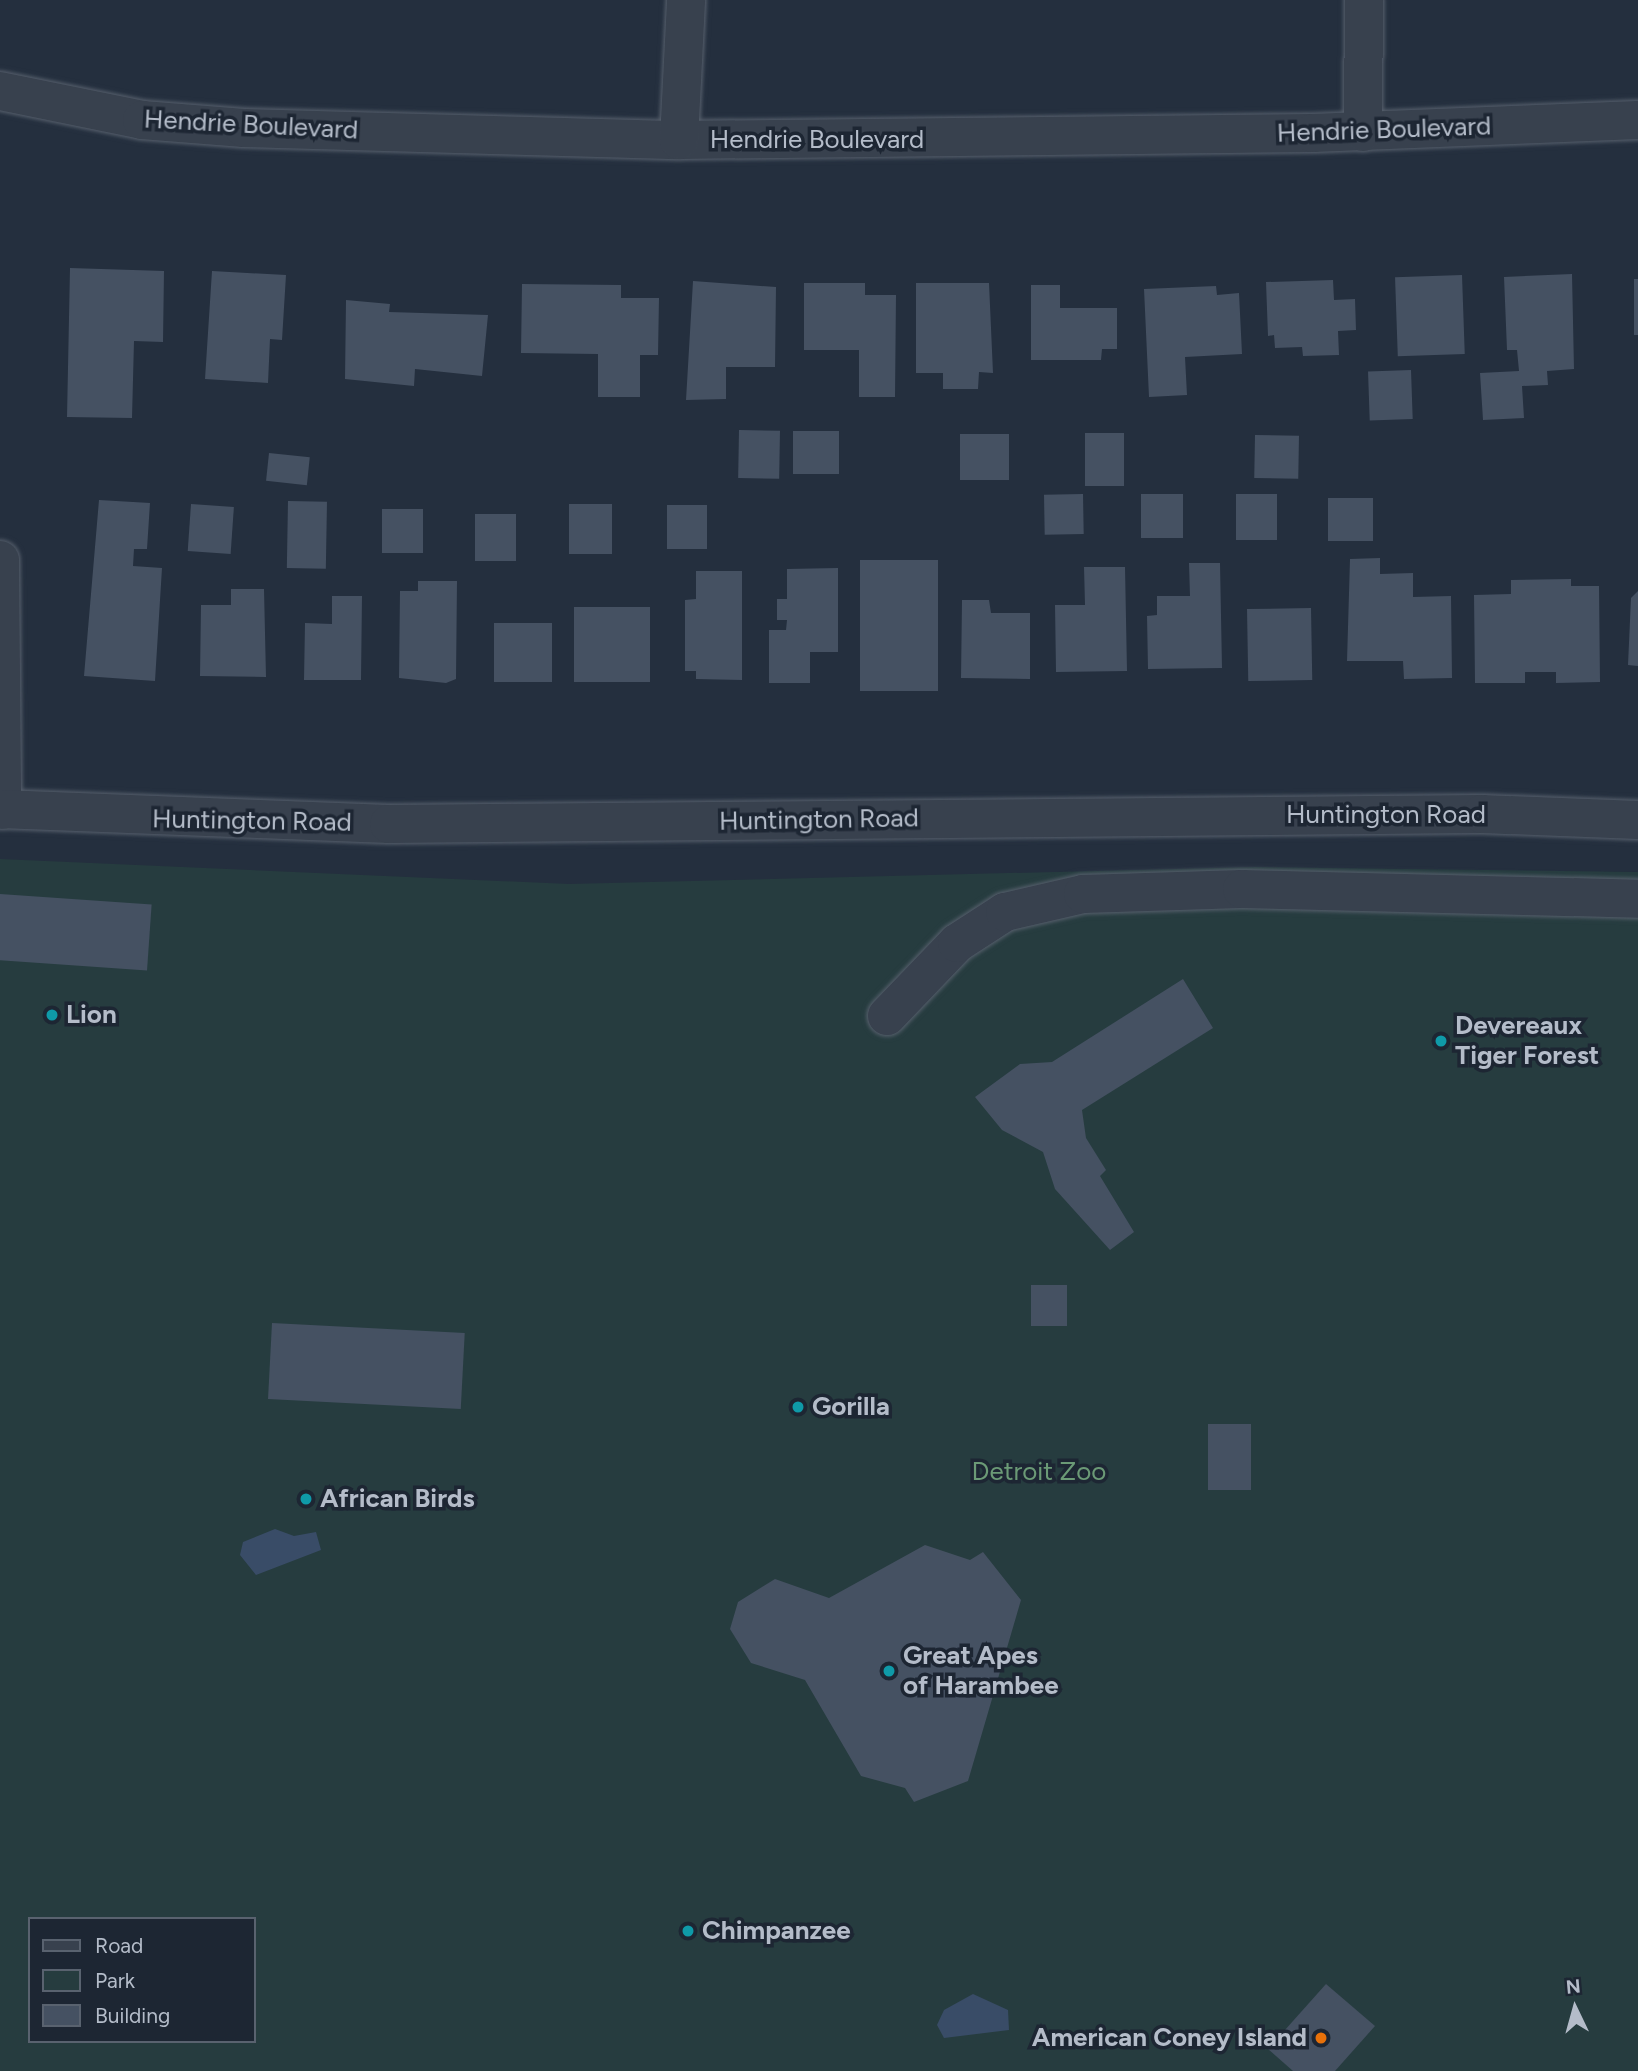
<!DOCTYPE html>
<style>
body{margin:0}
#map{position:relative;width:1638px;height:2071px;overflow:hidden;background:#242f3e;font-family:Figtree,sans-serif}
div>[style]{position:absolute}
[style*='--x']{left:calc(var(--x)*1px);top:calc(var(--y)*1px);width:calc(var(--w)*1px);rotate:calc(var(--a)*1deg)}
.green>*{inset:0;background:#263c3f}
.water>*{inset:0;background:#394c67}
.building>*{inset:0;background:#455162;transform-origin:0 0}
.roads{filter:drop-shadow(0 0 2px #565f6c) drop-shadow(0 0 2px #565f6c)}
.minor>*{height:38px;margin:-19px;padding:0 19px;transform-origin:19px;border-radius:19px;background:#38414e}
.dots>*{width:19px;height:19px;translate:-50% -50%;box-sizing:border-box;border:4px solid #1d2633;border-radius:50%}
span{translate:-50% -50%;white-space:nowrap;text-align:center;line-height:1.15;-webkit-text-stroke:7px #1d2633;paint-order:stroke}
.street-label{font-size:26px;color:#b4bcc9}
.poi-label{font-size:26px;color:#b4bcc9;font-weight:700}
.left{translate:0 -50%;text-align:left}
.right{translate:-100% -50%;text-align:right}
.park-label{font-size:26px;color:#6b9a76}
.legend{position:absolute;left:28px;top:1917px;width:228px;height:126px;box-sizing:border-box;background:#1d2633;border:2px solid #59626f;margin:0;padding:9px 12px;list-style:none;font-size:21px;color:#b4bcc9}
.legend li{display:flex;align-items:center;gap:14px;height:35px}
.legend b{width:35px;border:2px solid #59626f}
.north{position:absolute;left:1540px;top:1973px;width:70px;height:70px;-webkit-text-stroke:5px #1d2633;paint-order:stroke;rotate:355deg;font-size:19px;font-weight:700;line-height:28px;text-align:center;color:#b4bcc9}
.north::after{content:'';display:block;margin:auto;width:24px;height:32px;background:#b4bcc9;clip-path:polygon(50% 0,100% 100%,50% 72%,0 100%)}
</style>
<div id="map">
<div class="green">
<i style="clip-path:polygon(evenodd,0 859px,569px 884px,1255px 867px,1638px 872px,1638px 2071px,0 2071px,0 859px,30px 1919px,254px 1919px,254px 2041px,30px 2041px,30px 1919px)"></i>
</div>
<div class="water">
<i style="clip-path:polygon(275px 1529px,294px 1536px,316px 1532px,321px 1550px,256px 1575px,240px 1555px,243px 1542px)"></i>
<i style="clip-path:polygon(973px 1994px,1008px 2010px,1009px 2030px,944px 2038px,937px 2025px,944px 2010px)"></i>
</div>
<div class="building">
<i style="clip-path:polygon(70px 268px,164px 271px,163px 342px,134px 341px,132px 418px,67px 417px)"></i>
<i style="clip-path:polygon(212px 271px,286px 275px,282px 340px,270px 339px,268px 383px,205px 379px)"></i>
<i style="clip-path:polygon(1572px 274px,1574px 369px,1547px 371px,1548px 385px,1522px 386px,1524px 418px,1483px 420px,1480px 373px,1519px 371px,1517px 350px,1507px 350px,1504px 277px)"></i>
<i style="left:1462px;top:275px;width:79px;height:67px;rotate:88deg"></i>
<i style="left:1634px;top:279px;width:4px;height:56px"></i>
<i style="clip-path:polygon(1333px 280px,1334px 300px,1355px 299px,1356px 330px,1338px 331px,1339px 355px,1303px 356px,1302px 347px,1275px 348px,1274px 335px,1268px 336px,1266px 282px)"></i>
<i style="clip-path:polygon(693px 281px,776px 287px,775px 367px,726px 367px,726px 399px,686px 400px)"></i>
<i style="clip-path:polygon(804px 283px,865px 283px,865px 295px,896px 295px,895px 397px,859px 397px,859px 350px,804px 350px)"></i>
<i style="clip-path:polygon(916px 283px,989px 283px,993px 373px,979px 372px,978px 389px,943px 389px,943px 373px,916px 373px)"></i>
<i style="clip-path:polygon(522px 284px,621px 285px,621px 298px,659px 298px,658px 355px,640px 355px,640px 397px,598px 397px,598px 354px,521px 353px)"></i>
<i style="clip-path:polygon(1031px 285px,1060px 285px,1060px 308px,1117px 308px,1117px 349px,1102px 349px,1101px 360px,1031px 360px)"></i>
<i style="clip-path:polygon(1216px 286px,1217px 295px,1239px 293px,1242px 354px,1185px 357px,1187px 395px,1149px 397px,1144px 289px)"></i>
<i style="clip-path:polygon(346px 300px,390px 304px,389px 312px,488px 315px,482px 376px,415px 369px,414px 386px,345px 379px)"></i>
<i style="left:1411px;top:370px;width:49px;height:43px;rotate:88deg"></i>
<i style="left:739px;top:430px;width:41px;height:48px;rotate:1deg"></i>
<i style="left:793px;top:431px;width:46px;height:43px"></i>
<i style="left:1124px;top:433px;width:53px;height:39px;rotate:90deg"></i>
<i style="left:960px;top:434px;width:49px;height:46px"></i>
<i style="left:1255px;top:435px;width:44px;height:43px;rotate:1deg"></i>
<i style="left:269px;top:453px;width:41px;height:28px;rotate:6deg"></i>
<i style="left:1083px;top:494px;width:40px;height:39px;rotate:89deg"></i>
<i style="left:1141px;top:494px;width:42px;height:44px"></i>
<i style="left:1277px;top:494px;width:46px;height:41px;rotate:90deg"></i>
<i style="left:1328px;top:498px;width:45px;height:43px"></i>
<i style="clip-path:polygon(99px 500px,150px 503px,147px 549px,134px 549px,133px 566px,162px 568px,155px 681px,84px 676px)"></i>
<i style="left:288px;top:501px;width:39px;height:67px;rotate:1deg"></i>
<i style="left:191px;top:504px;width:43px;height:47px;rotate:4deg"></i>
<i style="left:569px;top:504px;width:43px;height:50px"></i>
<i style="left:667px;top:505px;width:40px;height:44px"></i>
<i style="left:382px;top:509px;width:41px;height:44px"></i>
<i style="left:475px;top:514px;width:41px;height:47px"></i>
<i style="clip-path:polygon(1380px 558px,1380px 574px,1413px 573px,1413px 597px,1451px 596px,1452px 678px,1404px 679px,1403px 661px,1347px 661px,1350px 559px)"></i>
<i style="left:860px;top:560px;width:78px;height:131px"></i>
<i style="clip-path:polygon(1189px 563px,1220px 563px,1222px 668px,1148px 669px,1147px 616px,1157px 615px,1157px 596px,1190px 596px)"></i>
<i style="clip-path:polygon(1084px 567px,1125px 567px,1127px 671px,1056px 672px,1055px 605px,1085px 605px)"></i>
<i style="clip-path:polygon(838px 568px,838px 652px,810px 652px,810px 683px,769px 683px,769px 630px,786px 630px,787px 620px,777px 620px,777px 599px,787px 599px,787px 569px)"></i>
<i style="clip-path:polygon(696px 571px,742px 571px,742px 680px,696px 679px,696px 671px,685px 671px,685px 600px,696px 599px)"></i>
<i style="clip-path:polygon(1571px 579px,1571px 586px,1599px 586px,1600px 682px,1556px 683px,1556px 672px,1525px 672px,1525px 683px,1475px 683px,1474px 595px,1511px 594px,1511px 580px)"></i>
<i style="clip-path:polygon(418px 581px,457px 581px,456px 679px,446px 683px,399px 678px,400px 591px,418px 591px)"></i>
<i style="clip-path:polygon(231px 589px,264px 589px,266px 677px,200px 676px,201px 605px,231px 605px)"></i>
<i style="clip-path:polygon(1638px 591px,1638px 666px,1628px 665px,1631px 598px)"></i>
<i style="clip-path:polygon(332px 596px,362px 596px,361px 680px,304px 680px,305px 623px,332px 624px)"></i>
<i style="clip-path:polygon(962px 600px,989px 600px,991px 613px,1030px 613px,1030px 679px,961px 678px)"></i>
<i style="left:574px;top:607px;width:76px;height:75px"></i>
<i style="left:1311px;top:608px;width:72px;height:64px;rotate:89deg"></i>
<i style="left:494px;top:623px;width:58px;height:59px"></i>
<i style="left:0;top:894px;width:152px;height:66px;rotate:4deg"></i>
<i style="clip-path:polygon(1183px 979px,1213px 1028px,1082px 1110px,1086px 1138px,1106px 1170px,1100px 1176px,1134px 1232px,1110px 1250px,1055px 1189px,1043px 1152px,1002px 1130px,975px 1097px,1020px 1064px,1052px 1062px)"></i>
<i style="left:1031px;top:1285px;width:36px;height:41px"></i>
<i style="left:272px;top:1323px;width:193px;height:76px;rotate:3deg"></i>
<i style="left:1251px;top:1424px;width:66px;height:43px;rotate:90deg"></i>
<i style="clip-path:polygon(925px 1545px,970px 1560px,983px 1552px,1021px 1600px,968px 1781px,914px 1802px,905px 1788px,861px 1776px,805px 1680px,751px 1663px,730px 1629px,738px 1602px,775px 1579px,829px 1598px)"></i>
<i style="clip-path:polygon(1326px 1984px,1375px 2026px,1335px 2071px,1293px 2071px,1268px 2049px)"></i>
</div>
<div class="roads">
<div class="minor">
<i style="--x:0;--y:91;--w:145;--a:11.5"></i>
<i style="--x:142;--y:120;--w:102;--a:4.5"></i>
<i style="--x:244;--y:128;--w:435;--a:1.6"></i>
<i style="--x:679;--y:140;--w:634;--a:-0.63"></i>
<i style="--x:1313;--y:133;--w:325;--a:-2.3"></i>
<i style="--x:1363;--y:132;--w:132;--a:-89.6"></i>
<i style="--x:679;--y:140;--w:140;--a:-87.1"></i>
<i style="--x:0;--y:560;--w:250;--a:89.5"></i>
<i style="--x:0;--y:809;--w:389;--a:2.2"></i>
<i style="--x:389;--y:824;--w:1093;--a:-0.52"></i>
<i style="--x:1482;--y:814;--w:156;--a:2.2"></i>
<i style="--x:887;--y:1016;--w:101;--a:-46.2"></i>
<i style="--x:957;--y:943;--w:57;--a:-32.9"></i>
<i style="--x:1005;--y:912;--w:80;--a:-13"></i>
<i style="--x:1083;--y:894;--w:159;--a:-1.8"></i>
<i style="--x:1242;--y:889;--w:396;--a:1.4"></i>
</div>
</div>
<div class="dots">
<i style="left:52px;top:1015px;background:#0f9aa8"></i>
<i style="left:1441px;top:1041px;background:#0f9aa8"></i>
<i style="left:798px;top:1407px;background:#0f9aa8"></i>
<i style="left:306px;top:1499px;background:#0f9aa8"></i>
<i style="left:889px;top:1671px;background:#0f9aa8"></i>
<i style="left:688px;top:1931px;background:#0f9aa8"></i>
<i style="left:1321px;top:2038px;background:#e8710a"></i>
</div>
<div class="street-label">
<span style="left:251px;top:125px;rotate:3deg">Hendrie Boulevard</span>
<span style="left:1384px;top:130px;rotate:-2deg">Hendrie Boulevard</span>
<span style="left:817px;top:140px">Hendrie Boulevard</span>
<span style="left:1386px;top:815px">Huntington Road</span>
<span style="left:819px;top:820px;rotate:-1deg">Huntington Road</span>
<span style="left:252px;top:821px;rotate:1deg">Huntington Road</span>
</div>
<div class="poi-label">
<span class="left" style="left:66px;top:1015px">Lion</span>
<span class="left" style="left:1455px;top:1041px">Devereaux<br>Tiger Forest</span>
<span class="left" style="left:812px;top:1407px">Gorilla</span>
<span class="left" style="left:320px;top:1499px">African Birds</span>
<span class="left" style="left:903px;top:1671px">Great Apes<br>of Harambee</span>
<span class="left" style="left:702px;top:1931px">Chimpanzee</span>
<span class="right" style="left:1307px;top:2038px">American Coney Island</span>
</div>
<div class="park-label">
<span style="left:1039px;top:1472px">Detroit Zoo</span>
</div>
<ul class="legend">
<li><b style="height:9px;background:#38414e"></b>Road</li>
<li><b style="height:19px;background:#263c3f"></b>Park</li>
<li><b style="height:19px;background:#455162"></b>Building</li>
</ul>
<div class="north">N</div>
</div>
